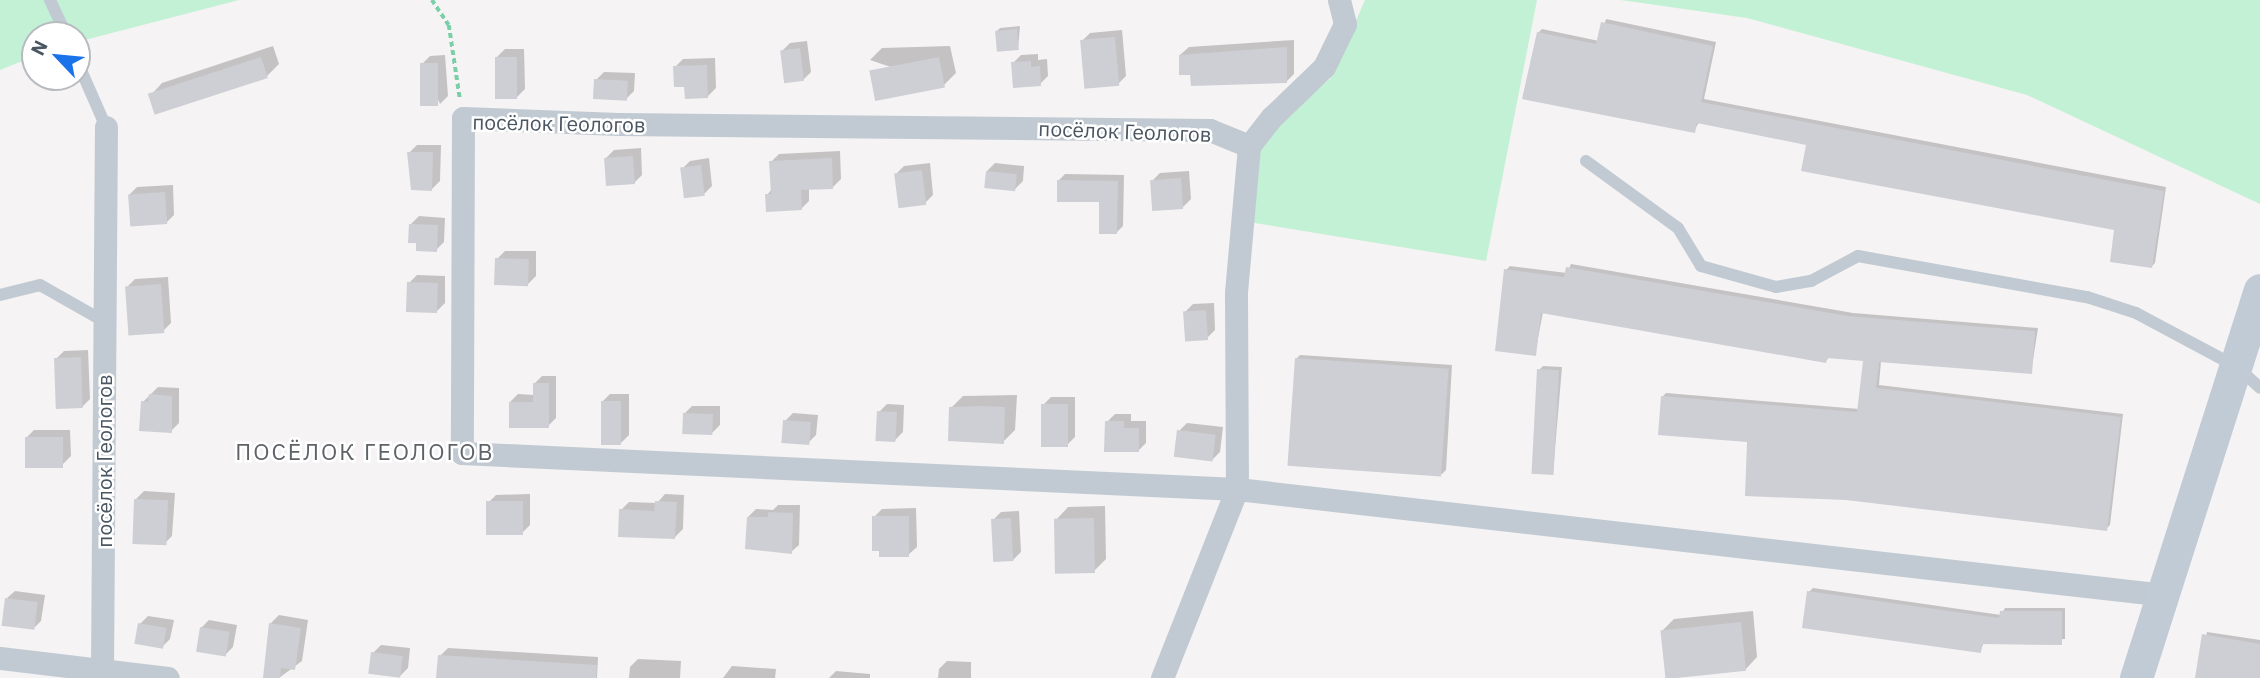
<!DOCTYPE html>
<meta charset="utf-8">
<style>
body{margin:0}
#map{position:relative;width:2260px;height:678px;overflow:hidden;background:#f5f3f3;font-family:"IBM Plex Sans",sans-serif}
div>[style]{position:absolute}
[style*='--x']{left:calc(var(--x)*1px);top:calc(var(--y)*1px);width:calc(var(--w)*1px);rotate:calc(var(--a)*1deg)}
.green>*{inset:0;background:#c3f1d5}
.shadow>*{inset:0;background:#0003}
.building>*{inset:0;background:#cdcfd5;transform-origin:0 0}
.path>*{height:3.5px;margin-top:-1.75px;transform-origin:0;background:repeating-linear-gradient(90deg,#7ad0a6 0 5px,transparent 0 8.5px)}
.lane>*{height:12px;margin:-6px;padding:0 6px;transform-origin:6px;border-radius:6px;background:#c1cad2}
.street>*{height:23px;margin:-11.5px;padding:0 11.5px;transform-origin:11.5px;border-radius:11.5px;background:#c1cad2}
.secondary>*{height:33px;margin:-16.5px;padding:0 16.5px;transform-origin:16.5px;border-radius:16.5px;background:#c1cbd6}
span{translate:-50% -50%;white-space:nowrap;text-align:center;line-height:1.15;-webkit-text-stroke:5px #fff;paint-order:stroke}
.street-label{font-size:21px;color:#4a5661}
.neighbourhood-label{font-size:23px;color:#5f6368;letter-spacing:2px}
.north{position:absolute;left:21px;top:21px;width:70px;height:70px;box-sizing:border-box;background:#fff;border:2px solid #b7bbc0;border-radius:50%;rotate:296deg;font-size:19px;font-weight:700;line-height:28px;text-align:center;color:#4a5661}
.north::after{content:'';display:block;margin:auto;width:24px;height:32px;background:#1a73e8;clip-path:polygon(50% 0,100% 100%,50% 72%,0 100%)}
</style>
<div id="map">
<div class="green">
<i style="clip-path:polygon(0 0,239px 0,77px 42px,77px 35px,35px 35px,35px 56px,0 70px)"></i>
<i style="clip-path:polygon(1365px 0,1537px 0,1486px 261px,1243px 221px,1262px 134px,1331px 78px)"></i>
<i style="clip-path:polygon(1621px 0,2260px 0,2260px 204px,2027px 95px,1747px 18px)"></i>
</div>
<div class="shadow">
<i style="clip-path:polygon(1606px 19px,1716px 42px,1704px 99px,2166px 187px,2155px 263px,2152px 266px,2116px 228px,1808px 144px,1699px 122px,1694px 131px,1538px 33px,1542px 29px,1599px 41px)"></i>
<i style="clip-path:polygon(1020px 26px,1018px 49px,996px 32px,1000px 28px)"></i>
<i style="clip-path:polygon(1122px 30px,1126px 76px,1118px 84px,1082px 41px,1090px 33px)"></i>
<i style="clip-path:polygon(1294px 40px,1294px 74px,1286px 82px,1192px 73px,1180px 55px,1189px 47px)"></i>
<i style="clip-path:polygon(807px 41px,811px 72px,803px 80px,782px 51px,790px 43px)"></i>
<i style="clip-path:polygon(273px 46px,279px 64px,267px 76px,150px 96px,162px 83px)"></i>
<i style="clip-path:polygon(950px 46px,956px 73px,944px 85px,870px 60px,882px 48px)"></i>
<i style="clip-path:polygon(505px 49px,524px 49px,525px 89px,517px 97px,497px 57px)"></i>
<i style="clip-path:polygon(1038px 54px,1038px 60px,1047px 59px,1048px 76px,1040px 84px,1013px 63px,1021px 55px)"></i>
<i style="clip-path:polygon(445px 55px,448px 96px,440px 104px,422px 64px,430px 56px)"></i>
<i style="clip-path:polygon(715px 58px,716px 88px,708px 96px,686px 85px,675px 67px,683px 59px)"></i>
<i style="clip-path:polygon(604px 72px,635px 73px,634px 91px,626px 99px,596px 80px)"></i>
<i style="clip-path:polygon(417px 145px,441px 145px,440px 181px,432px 189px,409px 153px)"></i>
<i style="clip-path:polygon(641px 148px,642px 175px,634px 183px,606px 158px,614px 150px)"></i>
<i style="clip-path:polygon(840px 151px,841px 179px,833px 187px,809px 188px,809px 201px,801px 209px,767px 195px,772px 189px,771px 162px,779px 154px)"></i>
<i style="clip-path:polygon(709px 158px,712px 186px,704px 194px,682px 169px,690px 161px)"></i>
<i style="clip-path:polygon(930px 163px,933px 195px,925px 203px,896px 174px,904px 166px)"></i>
<i style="clip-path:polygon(995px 163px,1024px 166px,1023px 181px,1015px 189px,987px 171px)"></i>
<i style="clip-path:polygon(1189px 171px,1191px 199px,1183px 207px,1152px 181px,1160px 173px)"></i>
<i style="clip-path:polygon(1065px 174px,1124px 175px,1123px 226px,1117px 232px,1101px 200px,1059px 180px)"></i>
<i style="clip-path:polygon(173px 185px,174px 215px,166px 223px,129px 195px,137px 187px)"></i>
<i style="clip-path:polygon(419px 216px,445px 218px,444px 242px,436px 250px,418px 242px,411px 224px)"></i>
<i style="clip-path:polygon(505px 251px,536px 251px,536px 276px,528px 284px,497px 259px)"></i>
<i style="clip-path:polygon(1571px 264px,1853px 313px,2038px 328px,2031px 373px,1881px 361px,1879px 385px,2123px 414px,2110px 525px,2106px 529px,1749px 441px,1663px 396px,1666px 393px,1859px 409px,1865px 359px,1830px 356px,1826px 361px,1543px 312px,1535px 354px,1506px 270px,1510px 266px,1567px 273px)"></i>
<i style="clip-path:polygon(417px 275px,445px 276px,445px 303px,437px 311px,409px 283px)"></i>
<i style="clip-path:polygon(168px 277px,171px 323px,163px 331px,127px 287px,135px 279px)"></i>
<i style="clip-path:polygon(1214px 303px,1215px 330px,1207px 338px,1185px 312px,1193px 304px)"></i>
<i style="clip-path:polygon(88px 350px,90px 399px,82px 407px,56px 359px,64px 351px)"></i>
<i style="clip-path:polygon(1300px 355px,1452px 365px,1446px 470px,1442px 474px,1296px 359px)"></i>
<i style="clip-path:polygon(1543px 366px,1562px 367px,1553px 473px,1539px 370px)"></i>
<i style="clip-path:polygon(542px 376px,556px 376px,556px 418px,548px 426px,510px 402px,518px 394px,534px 395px,534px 384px)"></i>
<i style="clip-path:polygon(158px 387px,179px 388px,179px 423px,171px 431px,143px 402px)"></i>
<i style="clip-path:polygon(610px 394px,629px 394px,629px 435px,621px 443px,602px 402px)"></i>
<i style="clip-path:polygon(1017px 395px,1015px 430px,1003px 442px,951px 408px,963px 396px)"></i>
<i style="clip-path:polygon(1051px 397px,1075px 397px,1075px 437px,1067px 445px,1043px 405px)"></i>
<i style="clip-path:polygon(887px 404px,904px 405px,903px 432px,895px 440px,879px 412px)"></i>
<i style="clip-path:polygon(692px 406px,720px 406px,720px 425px,712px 433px,684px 414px)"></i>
<i style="clip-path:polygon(793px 413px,818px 415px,816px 435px,808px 443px,785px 421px)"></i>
<i style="clip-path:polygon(1115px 414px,1131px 414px,1131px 421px,1146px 421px,1146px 443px,1138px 451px,1107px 422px)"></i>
<i style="clip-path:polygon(1187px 423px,1223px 427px,1220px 452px,1212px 460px,1179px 431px)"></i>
<i style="clip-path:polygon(34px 430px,70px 430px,71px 456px,63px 464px,26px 438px)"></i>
<i style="clip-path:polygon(144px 491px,175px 493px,172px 536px,164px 544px,136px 499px)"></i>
<i style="clip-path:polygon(530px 494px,530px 525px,522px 533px,488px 503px,496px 495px)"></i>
<i style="clip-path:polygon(665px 494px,684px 495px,683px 529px,675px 537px,621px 510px,629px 502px,657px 503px)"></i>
<i style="clip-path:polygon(778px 505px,800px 505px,799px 545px,791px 552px,748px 517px,756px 509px,773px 510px)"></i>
<i style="clip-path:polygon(1105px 506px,1106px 559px,1094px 571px,1056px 520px,1068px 507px)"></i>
<i style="clip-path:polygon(916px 508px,917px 547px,908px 555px,874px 517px,882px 509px)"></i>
<i style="clip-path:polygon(1019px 511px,1021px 552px,1013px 560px,993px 520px,1001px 512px)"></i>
<i style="clip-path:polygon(1813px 588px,2001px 615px,2005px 608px,2065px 608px,2065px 639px,1984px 642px,1980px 652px,1809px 592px)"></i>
<i style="clip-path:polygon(15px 591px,45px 595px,41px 621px,33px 629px,7px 598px)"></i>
<i style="clip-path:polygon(1753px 611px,1757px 657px,1745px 670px,1662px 631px,1674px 619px)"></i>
<i style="clip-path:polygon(279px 615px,308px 620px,302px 661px,279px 678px,271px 623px)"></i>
<i style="clip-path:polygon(148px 616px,174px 620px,170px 639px,162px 647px,140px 624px)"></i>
<i style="clip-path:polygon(209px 620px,237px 625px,233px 647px,225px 655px,201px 628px)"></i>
<i style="clip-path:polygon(2207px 632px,2260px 640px,2260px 678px,2197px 678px)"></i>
<i style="clip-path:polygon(381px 645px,410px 648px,408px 668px,400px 676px,373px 653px)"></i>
<i style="clip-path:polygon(448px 648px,598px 657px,597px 678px,438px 678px,440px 656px)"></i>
<i style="clip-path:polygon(638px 659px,681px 661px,680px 678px,629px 678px,630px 667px)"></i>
<i style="clip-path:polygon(947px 661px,971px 662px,971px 678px,938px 678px,939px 669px)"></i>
<i style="clip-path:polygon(732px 666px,776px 669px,775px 678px,723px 678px)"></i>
<i style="clip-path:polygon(836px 671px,870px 674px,870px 678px,829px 678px)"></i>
</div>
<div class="building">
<i style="clip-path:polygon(1601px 22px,1713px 46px,1701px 102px,2164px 191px,2152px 268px,2110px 262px,2114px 230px,1801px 171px,1806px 145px,1697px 123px,1695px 133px,1522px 99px,1537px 32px,1596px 44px)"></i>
<i style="left:1017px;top:29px;width:21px;height:22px;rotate:85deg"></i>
<i style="left:1115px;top:37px;width:49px;height:35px;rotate:85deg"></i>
<i style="clip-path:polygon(1287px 47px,1287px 83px,1191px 86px,1190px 75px,1179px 75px,1179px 55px)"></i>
<i style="left:800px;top:48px;width:33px;height:20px;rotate:83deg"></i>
<i style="left:261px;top:57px;width:22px;height:119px;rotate:72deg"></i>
<i style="left:495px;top:57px;width:22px;height:42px"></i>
<i style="left:939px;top:57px;width:31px;height:71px;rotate:79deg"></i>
<i style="clip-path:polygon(1031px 61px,1031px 67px,1040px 66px,1041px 86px,1013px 88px,1011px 62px)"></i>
<i style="left:420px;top:63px;width:18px;height:43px"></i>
<i style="clip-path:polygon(707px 65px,708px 98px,685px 99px,684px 87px,674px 87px,673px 66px)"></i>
<i style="left:594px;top:79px;width:34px;height:20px;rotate:3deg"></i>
<i style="clip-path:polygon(407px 152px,433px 152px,432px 191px,411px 190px)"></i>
<i style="left:633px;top:156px;width:28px;height:29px;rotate:86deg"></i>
<i style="clip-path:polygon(832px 158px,833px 189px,801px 190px,802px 210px,766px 212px,765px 194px,771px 194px,769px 161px)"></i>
<i style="left:701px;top:165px;width:31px;height:21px;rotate:83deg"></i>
<i style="left:922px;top:170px;width:35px;height:28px;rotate:83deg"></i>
<i style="left:986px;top:171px;width:31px;height:17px;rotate:6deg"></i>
<i style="left:1181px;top:178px;width:31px;height:31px;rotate:86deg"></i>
<i style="clip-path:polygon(1057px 180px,1118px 181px,1117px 234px,1099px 234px,1099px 202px,1057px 202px)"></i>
<i style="left:165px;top:192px;width:32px;height:37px;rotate:86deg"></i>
<i style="clip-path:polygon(409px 224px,438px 225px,437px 252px,416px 251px,416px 243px,408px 243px)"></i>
<i style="left:495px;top:258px;width:34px;height:27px;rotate:2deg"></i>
<i style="clip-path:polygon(1566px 267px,1848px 316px,2035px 331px,2032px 374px,1879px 362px,1876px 388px,2121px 417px,2107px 531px,1846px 500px,1745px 496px,1747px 442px,1658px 435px,1661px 396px,1857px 412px,1863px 361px,1827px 358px,1826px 363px,1541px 313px,1536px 356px,1495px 351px,1504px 269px,1564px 277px)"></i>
<i style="left:407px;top:282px;width:31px;height:30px;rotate:2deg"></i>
<i style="left:161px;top:284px;width:49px;height:36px;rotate:86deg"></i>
<i style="left:1206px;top:310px;width:30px;height:23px;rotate:86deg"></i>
<i style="left:81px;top:357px;width:51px;height:27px;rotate:88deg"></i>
<i style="left:1295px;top:358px;width:154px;height:108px;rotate:4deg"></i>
<i style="left:1537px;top:369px;width:22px;height:105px;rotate:3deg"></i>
<i style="clip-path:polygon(533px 383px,549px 383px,549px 428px,509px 428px,509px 402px,533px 402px)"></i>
<i style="clip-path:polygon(149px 394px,172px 396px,172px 433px,139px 431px,141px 401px,148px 402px)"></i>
<i style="left:601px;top:401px;width:20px;height:44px"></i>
<i style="left:1041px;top:404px;width:27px;height:43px"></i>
<i style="clip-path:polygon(983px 406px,1005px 407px,1004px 444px,948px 441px,949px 407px)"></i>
<i style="left:877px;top:411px;width:20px;height:30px;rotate:3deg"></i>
<i style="left:683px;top:413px;width:30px;height:21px;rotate:2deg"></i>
<i style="left:783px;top:420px;width:28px;height:23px;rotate:4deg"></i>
<i style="clip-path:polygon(1105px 421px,1124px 421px,1124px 428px,1139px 428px,1139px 452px,1104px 452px)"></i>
<i style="left:1177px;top:430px;width:39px;height:27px;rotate:7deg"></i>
<i style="left:25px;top:437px;width:38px;height:31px"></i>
<i style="left:134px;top:499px;width:34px;height:45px;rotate:2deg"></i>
<i style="left:523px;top:501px;width:34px;height:37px;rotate:90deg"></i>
<i style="clip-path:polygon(655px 501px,677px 502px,675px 539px,618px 537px,619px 509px,654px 511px)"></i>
<i style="clip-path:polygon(768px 512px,793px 513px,792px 554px,745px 549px,747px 517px,768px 517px)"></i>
<i style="clip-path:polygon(872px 516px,909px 516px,909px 557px,879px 557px,879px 551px,872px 551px)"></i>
<i style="left:1011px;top:518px;width:43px;height:20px;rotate:87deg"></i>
<i style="left:1094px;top:518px;width:55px;height:40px;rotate:89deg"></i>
<i style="clip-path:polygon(1807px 591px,1999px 618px,2000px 611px,2062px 611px,2062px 645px,1982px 644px,1981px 653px,1802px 628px)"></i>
<i style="left:5px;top:598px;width:33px;height:28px;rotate:7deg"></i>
<i style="left:1741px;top:622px;width:49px;height:81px;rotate:84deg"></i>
<i style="left:138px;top:623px;width:29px;height:21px;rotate:10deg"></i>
<i style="clip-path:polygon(269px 623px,301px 628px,295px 670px,281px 668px,280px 678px,263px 678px)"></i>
<i style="left:200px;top:627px;width:30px;height:25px;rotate:9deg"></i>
<i style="clip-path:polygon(2202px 634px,2260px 644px,2260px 678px,2195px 678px)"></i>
<i style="left:371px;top:652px;width:32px;height:22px;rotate:7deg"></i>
<i style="clip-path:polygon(438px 655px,597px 665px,596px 678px,436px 678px)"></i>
</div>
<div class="path">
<i style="--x:432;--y:0;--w:30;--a:56"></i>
<i style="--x:449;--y:25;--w:75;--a:81.5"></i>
</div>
<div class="lane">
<i style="--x:50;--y:0;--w:38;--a:65"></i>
<i style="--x:77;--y:61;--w:72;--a:66.3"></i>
<i style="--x:1586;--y:161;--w:114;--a:36.1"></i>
<i style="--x:1678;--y:228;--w:44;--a:58.8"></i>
<i style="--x:1701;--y:266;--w:78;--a:15.6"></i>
<i style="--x:1776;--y:287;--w:36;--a:-10"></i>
<i style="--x:1811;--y:281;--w:53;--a:-28"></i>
<i style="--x:1858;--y:256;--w:233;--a:10.2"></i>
<i style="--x:2087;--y:297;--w:52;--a:18.1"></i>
<i style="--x:2136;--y:313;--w:115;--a:28.1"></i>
<i style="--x:2237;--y:367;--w:31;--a:42"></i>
<i style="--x:0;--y:295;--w:41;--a:-14"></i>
<i style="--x:40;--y:285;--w:75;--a:29.6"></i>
</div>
<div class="street">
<i style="--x:1249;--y:146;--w:37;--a:-52"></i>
<i style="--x:1272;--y:117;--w:72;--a:-43.9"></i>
<i style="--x:1324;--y:67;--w:48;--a:-64"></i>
<i style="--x:1345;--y:24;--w:25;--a:-104"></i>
<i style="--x:0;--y:658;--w:169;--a:6.8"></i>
<i style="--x:102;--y:669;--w:542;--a:-89.58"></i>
<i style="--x:1162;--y:678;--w:203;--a:-68.4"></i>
<i style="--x:1237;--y:489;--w:197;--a:-90.3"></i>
<i style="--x:1236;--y:292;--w:147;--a:-84.9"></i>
<i style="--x:1249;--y:146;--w:42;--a:-157.7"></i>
<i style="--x:1210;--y:130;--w:592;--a:-179.42"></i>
<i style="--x:618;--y:124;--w:155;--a:-177.8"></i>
<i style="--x:463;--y:118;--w:335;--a:90.2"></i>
<i style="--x:462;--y:453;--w:776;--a:2.66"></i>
<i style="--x:1237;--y:489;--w:933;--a:6.52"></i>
</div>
<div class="secondary">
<i style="--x:2136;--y:678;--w:407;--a:-72.3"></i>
</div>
<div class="street-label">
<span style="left:559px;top:123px;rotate:1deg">посёлок Геологов</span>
<span style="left:1125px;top:131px;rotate:2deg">посёлок Геологов</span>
<span style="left:104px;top:461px;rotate:-90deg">посёлок Геологов</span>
</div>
<div class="neighbourhood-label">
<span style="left:365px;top:451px">ПОСЁЛОК ГЕОЛОГОВ</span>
</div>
<div class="north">N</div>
</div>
